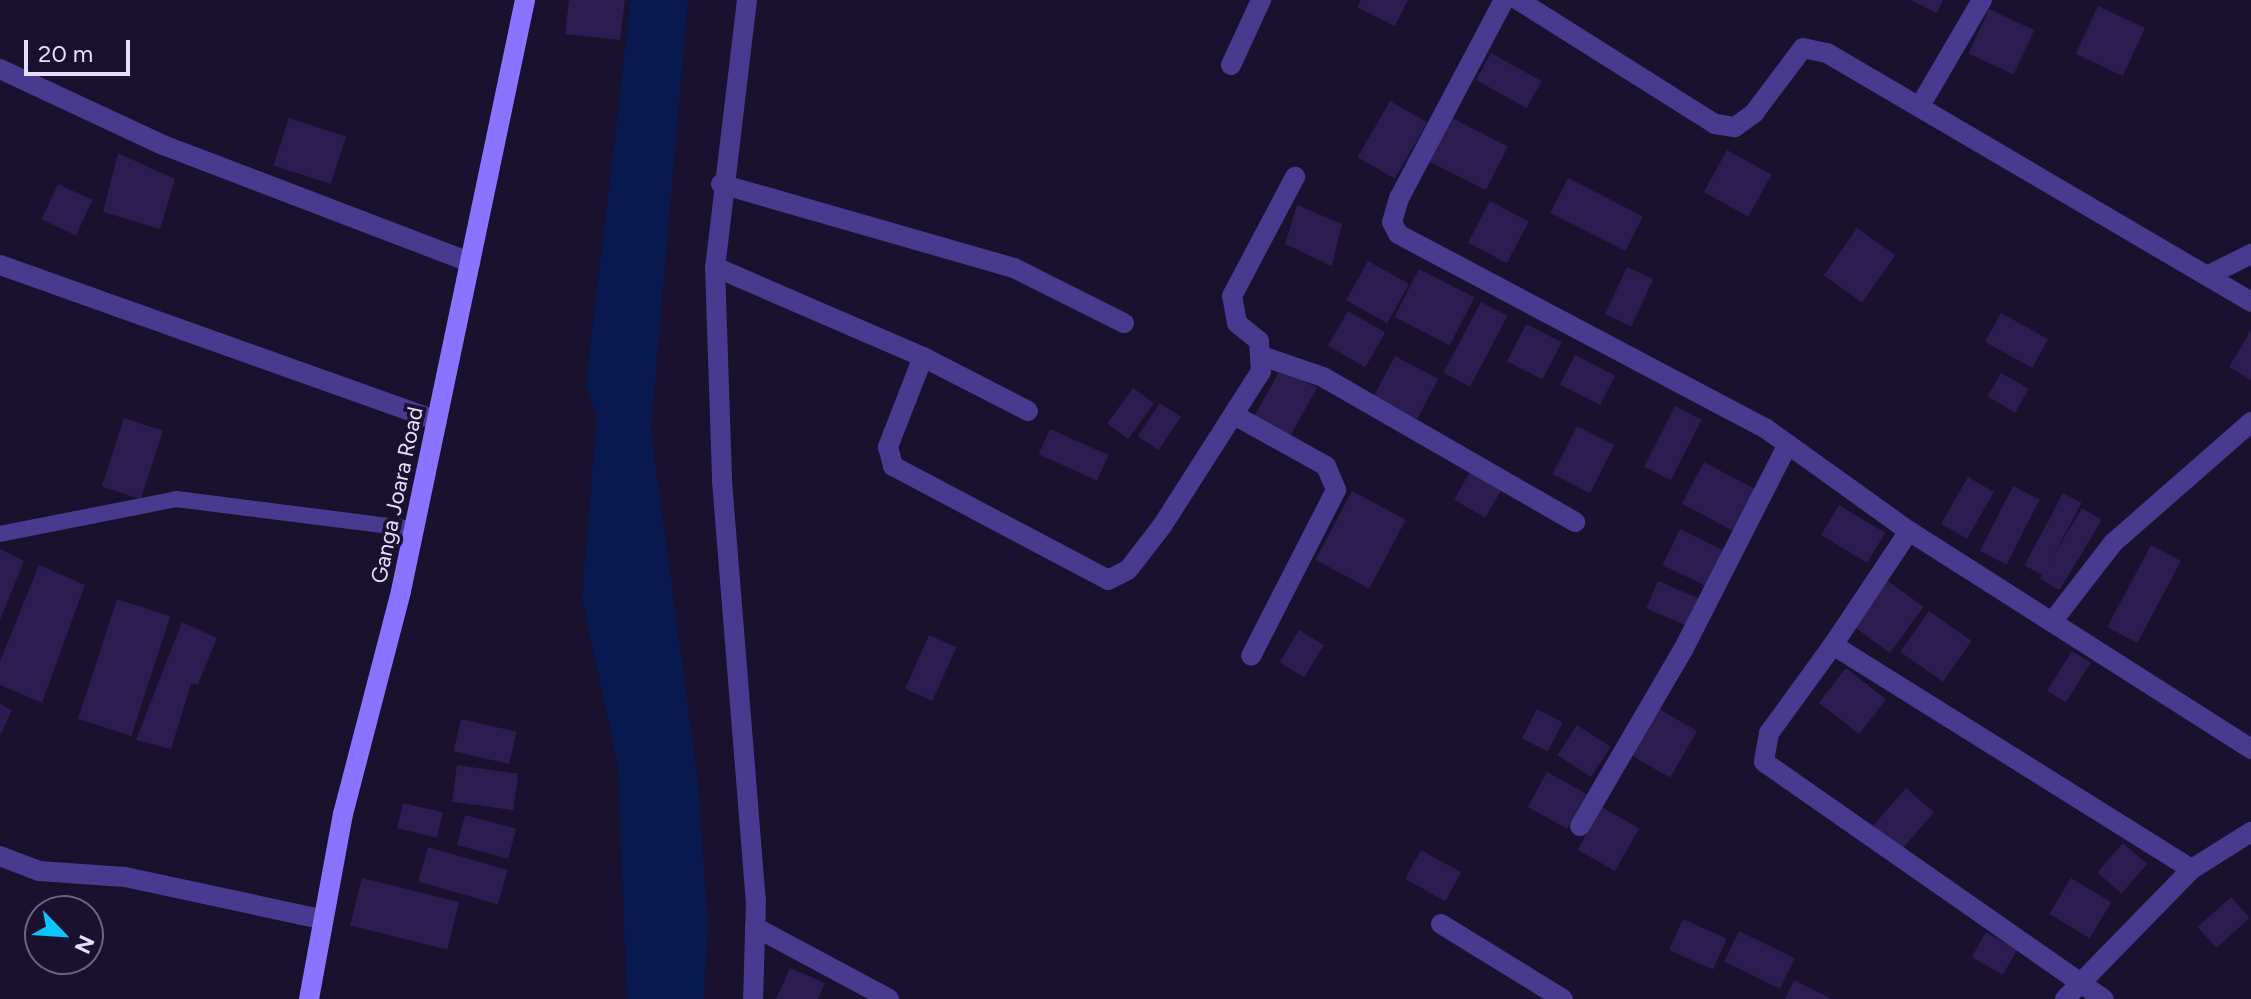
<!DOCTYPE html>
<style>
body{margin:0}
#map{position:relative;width:2251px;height:999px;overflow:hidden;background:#19112e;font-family:Figtree,sans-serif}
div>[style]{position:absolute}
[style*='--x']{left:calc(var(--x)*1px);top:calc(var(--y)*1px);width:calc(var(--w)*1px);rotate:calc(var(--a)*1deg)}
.water>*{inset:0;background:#08194f}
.building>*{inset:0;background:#2d1c50;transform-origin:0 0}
.lane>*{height:16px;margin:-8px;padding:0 8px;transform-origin:8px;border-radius:8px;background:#483a8f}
.street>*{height:20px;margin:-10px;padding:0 10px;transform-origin:10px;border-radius:10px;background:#483a8f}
.secondary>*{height:20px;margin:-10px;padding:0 10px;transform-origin:10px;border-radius:10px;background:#8a74ff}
span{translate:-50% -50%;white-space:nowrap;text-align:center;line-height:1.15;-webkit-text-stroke:7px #19112e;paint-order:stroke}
.street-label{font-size:22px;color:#e6ddff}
.north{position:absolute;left:24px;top:895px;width:80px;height:80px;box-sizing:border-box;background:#19112e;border:2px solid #6b6382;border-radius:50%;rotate:115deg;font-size:22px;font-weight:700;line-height:32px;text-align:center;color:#e6ddff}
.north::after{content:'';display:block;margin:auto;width:28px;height:36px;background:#09c6ff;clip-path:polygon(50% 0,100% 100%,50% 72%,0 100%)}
.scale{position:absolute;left:24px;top:40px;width:106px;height:36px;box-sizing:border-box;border:4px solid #e6ddff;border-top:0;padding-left:10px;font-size:24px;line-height:28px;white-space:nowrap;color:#e6ddff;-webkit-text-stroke:6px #19112e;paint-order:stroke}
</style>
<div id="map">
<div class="water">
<i style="clip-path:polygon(631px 0,688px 0,651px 430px,698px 781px,708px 926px,704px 999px,627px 999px,618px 766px,582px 598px,597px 416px,586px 384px)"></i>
</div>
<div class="building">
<i style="clip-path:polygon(569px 0,625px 0,620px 40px,565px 34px)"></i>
<i style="clip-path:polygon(1361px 0,1408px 0,1395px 26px,1357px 7px)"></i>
<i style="clip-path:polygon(1911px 0,1943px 0,1937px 13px)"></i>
<i style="left:2098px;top:6px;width:52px;height:53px;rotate:25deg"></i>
<i style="left:1989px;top:9px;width:50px;height:49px;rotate:25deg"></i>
<i style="left:1491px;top:53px;width:58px;height:31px;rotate:29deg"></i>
<i style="left:1390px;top:101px;width:43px;height:65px;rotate:30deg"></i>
<i style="left:289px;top:118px;width:60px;height:50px;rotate:18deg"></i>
<i style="left:1452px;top:118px;width:63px;height:49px;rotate:27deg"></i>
<i style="left:1727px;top:150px;width:51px;height:48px;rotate:29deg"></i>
<i style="clip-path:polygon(118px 153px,175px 179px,160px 229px,103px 212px)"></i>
<i style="left:1568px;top:178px;width:84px;height:39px;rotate:27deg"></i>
<i style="left:58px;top:184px;width:38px;height:39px;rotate:25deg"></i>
<i style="left:1490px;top:201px;width:44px;height:47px;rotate:28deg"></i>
<i style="clip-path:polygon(1297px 205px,1342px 224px,1332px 266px,1285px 244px)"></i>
<i style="left:1857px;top:228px;width:47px;height:58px;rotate:35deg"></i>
<i style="left:1368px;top:261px;width:47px;height:45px;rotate:29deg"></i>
<i style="left:1627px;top:267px;width:29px;height:52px;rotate:25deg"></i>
<i style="left:1419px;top:269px;width:62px;height:54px;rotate:27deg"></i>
<i style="left:1481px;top:302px;width:30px;height:80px;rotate:28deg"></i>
<i style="left:1348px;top:311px;width:43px;height:40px;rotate:30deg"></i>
<i style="left:2001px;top:313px;width:54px;height:33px;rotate:29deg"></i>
<i style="left:1526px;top:324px;width:40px;height:42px;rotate:27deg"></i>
<i style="clip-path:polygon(2251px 330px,2251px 380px,2229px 367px)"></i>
<i style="left:1575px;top:355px;width:45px;height:33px;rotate:27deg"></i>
<i style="left:1395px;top:356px;width:49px;height:45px;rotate:28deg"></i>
<i style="left:1281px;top:368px;width:41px;height:55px;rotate:29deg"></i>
<i style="left:2001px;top:373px;width:32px;height:27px;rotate:30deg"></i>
<i style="left:1133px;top:388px;width:26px;height:44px;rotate:36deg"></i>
<i style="left:1160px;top:403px;width:25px;height:40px;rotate:34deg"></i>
<i style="left:1675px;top:406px;width:30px;height:68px;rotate:27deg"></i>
<i style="left:124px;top:418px;width:41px;height:72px;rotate:18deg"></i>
<i style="left:1577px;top:426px;width:42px;height:54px;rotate:27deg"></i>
<i style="left:1050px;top:429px;width:64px;height:28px;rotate:24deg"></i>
<i style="left:1704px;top:462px;width:59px;height:47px;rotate:28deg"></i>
<i style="left:1470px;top:472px;width:36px;height:32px;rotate:30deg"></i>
<i style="left:1968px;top:477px;width:30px;height:54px;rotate:30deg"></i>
<i style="left:2013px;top:486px;width:30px;height:73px;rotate:27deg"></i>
<i style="left:1352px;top:491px;width:61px;height:78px;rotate:28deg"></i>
<i style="left:2063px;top:493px;width:21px;height:82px;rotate:28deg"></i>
<i style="left:1839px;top:505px;width:54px;height:35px;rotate:31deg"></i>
<i style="left:2082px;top:508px;width:23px;height:82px;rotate:31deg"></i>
<i style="left:1680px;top:529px;width:52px;height:40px;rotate:26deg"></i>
<i style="left:2151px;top:545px;width:34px;height:93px;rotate:28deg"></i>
<i style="clip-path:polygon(0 549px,24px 561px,0 620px)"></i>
<i style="clip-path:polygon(39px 565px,85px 585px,42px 703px,0 685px,0 661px)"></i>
<i style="left:1658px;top:581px;width:44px;height:30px;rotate:23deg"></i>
<i style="left:1888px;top:581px;width:44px;height:57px;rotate:36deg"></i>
<i style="left:117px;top:599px;width:56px;height:126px;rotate:18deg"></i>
<i style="left:1929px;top:611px;width:52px;height:50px;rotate:35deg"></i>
<i style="clip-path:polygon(182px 622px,217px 638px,198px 684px,191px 684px,171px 749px,136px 740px)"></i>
<i style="left:1299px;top:630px;width:29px;height:38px;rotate:31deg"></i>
<i style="left:929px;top:635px;width:30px;height:59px;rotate:24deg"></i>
<i style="left:2072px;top:651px;width:22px;height:47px;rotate:32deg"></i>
<i style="left:1846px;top:668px;width:51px;height:44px;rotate:38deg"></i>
<i style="clip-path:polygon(0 704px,12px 710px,0 736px)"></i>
<i style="left:1537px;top:709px;width:29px;height:33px;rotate:27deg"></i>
<i style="left:1659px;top:709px;width:44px;height:54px;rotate:30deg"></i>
<i style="left:461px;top:719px;width:57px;height:33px;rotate:13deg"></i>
<i style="left:1577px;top:725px;width:40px;height:36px;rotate:33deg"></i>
<i style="left:457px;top:765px;width:62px;height:37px;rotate:8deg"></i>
<i style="left:1547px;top:772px;width:45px;height:40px;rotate:29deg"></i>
<i style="left:1906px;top:788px;width:37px;height:50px;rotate:41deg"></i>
<i style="left:403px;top:803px;width:41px;height:26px;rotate:13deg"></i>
<i style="left:1602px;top:807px;width:43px;height:49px;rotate:30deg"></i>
<i style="left:465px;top:815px;width:53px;height:31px;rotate:15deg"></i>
<i style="left:2123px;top:843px;width:32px;height:39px;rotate:41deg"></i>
<i style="left:428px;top:847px;width:83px;height:36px;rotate:16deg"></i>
<i style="left:1421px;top:850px;width:46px;height:33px;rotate:29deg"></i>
<i style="left:362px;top:878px;width:100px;height:49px;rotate:14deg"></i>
<i style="left:2071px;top:878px;width:47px;height:42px;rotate:31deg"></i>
<i style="left:2231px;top:897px;width:28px;height:45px;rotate:48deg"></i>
<i style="left:1683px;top:919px;width:48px;height:34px;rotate:24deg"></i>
<i style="left:1739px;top:931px;width:62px;height:34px;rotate:26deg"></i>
<i style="left:1986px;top:932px;width:36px;height:29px;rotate:30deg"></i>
<i style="clip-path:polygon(790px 968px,825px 983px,818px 999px,776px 999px)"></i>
<i style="clip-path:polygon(1794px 980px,1833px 999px,1785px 999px)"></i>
</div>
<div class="lane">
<i style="--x:0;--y:534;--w:179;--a:-11.2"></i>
<i style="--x:176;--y:499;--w:240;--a:7.2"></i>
</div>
<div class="street">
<i style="--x:747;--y:0;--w:269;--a:96.8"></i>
<i style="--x:715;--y:267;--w:214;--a:88.1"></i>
<i style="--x:722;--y:481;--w:420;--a:85.4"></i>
<i style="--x:756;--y:900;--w:99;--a:91.7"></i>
<i style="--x:1504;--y:0;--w:224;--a:117.9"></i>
<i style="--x:1399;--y:198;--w:25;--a:106"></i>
<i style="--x:1392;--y:222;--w:13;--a:63"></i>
<i style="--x:1398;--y:234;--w:415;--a:27.9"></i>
<i style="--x:1765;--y:428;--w:177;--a:35.6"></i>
<i style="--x:1909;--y:531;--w:406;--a:32.5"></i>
<i style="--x:1518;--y:0;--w:233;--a:32.2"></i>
<i style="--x:1715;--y:124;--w:20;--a:9"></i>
<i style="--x:1735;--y:127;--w:24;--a:-36"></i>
<i style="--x:1754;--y:113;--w:81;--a:-53"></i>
<i style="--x:1803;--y:48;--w:25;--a:12"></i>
<i style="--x:1827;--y:53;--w:492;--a:30.4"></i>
<i style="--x:1231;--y:65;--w:72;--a:-65.2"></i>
<i style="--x:0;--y:69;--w:180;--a:25"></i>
<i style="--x:163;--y:145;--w:329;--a:20.9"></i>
<i style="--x:1920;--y:106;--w:123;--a:-59.7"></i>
<i style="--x:721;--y:184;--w:305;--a:16"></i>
<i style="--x:1014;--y:268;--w:123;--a:26.6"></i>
<i style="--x:0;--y:265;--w:464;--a:19.6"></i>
<i style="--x:715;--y:267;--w:227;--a:23.4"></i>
<i style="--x:923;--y:357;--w:118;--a:27.2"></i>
<i style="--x:2211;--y:274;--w:45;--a:-26.6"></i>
<i style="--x:923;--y:357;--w:97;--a:111.3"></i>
<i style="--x:888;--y:447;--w:20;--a:75"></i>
<i style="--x:893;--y:466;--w:243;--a:27.9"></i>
<i style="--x:1108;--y:580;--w:22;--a:-27"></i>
<i style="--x:1128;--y:570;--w:56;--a:-52.3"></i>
<i style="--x:1162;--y:526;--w:184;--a:-57.4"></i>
<i style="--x:1261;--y:371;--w:30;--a:-94"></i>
<i style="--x:1259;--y:341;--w:28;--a:-141"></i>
<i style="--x:1237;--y:323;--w:27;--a:-100"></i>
<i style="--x:1232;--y:296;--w:135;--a:-62.1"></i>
<i style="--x:1265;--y:357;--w:61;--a:19"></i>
<i style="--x:1323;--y:377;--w:291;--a:29.9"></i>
<i style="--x:1236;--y:416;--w:103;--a:29.1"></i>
<i style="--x:1326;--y:466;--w:26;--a:67"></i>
<i style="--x:1336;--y:490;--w:186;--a:117.1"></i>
<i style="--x:1909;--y:531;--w:137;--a:123.7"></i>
<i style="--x:1833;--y:645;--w:423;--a:32"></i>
<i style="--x:2052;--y:622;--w:100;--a:-52.3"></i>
<i style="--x:2113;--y:543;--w:184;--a:-41.2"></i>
<i style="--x:1833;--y:645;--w:109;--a:126"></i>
<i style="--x:1769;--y:733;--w:29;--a:100"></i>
<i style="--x:1764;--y:762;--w:414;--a:34.9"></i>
<i style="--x:1580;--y:826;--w:204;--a:-59.7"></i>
<i style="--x:1683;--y:650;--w:231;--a:-63"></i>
<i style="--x:0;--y:856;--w:42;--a:21"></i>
<i style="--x:39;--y:871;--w:86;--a:4"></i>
<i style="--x:125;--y:877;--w:200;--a:12.1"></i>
<i style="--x:1441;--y:924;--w:143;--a:31.6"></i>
<i style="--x:755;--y:927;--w:152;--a:28.2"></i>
<i style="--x:2065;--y:999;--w:182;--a:-45.7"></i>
<i style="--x:2192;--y:869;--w:70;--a:-32.1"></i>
</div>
<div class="secondary">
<i style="--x:309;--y:999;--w:188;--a:-79.6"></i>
<i style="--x:343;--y:814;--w:230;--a:-75.4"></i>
<i style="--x:401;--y:591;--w:604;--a:-78.15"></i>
</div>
<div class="street-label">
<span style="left:397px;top:495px;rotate:-78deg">Ganga Joara Road</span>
</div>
<div class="north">N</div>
<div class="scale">20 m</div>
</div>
